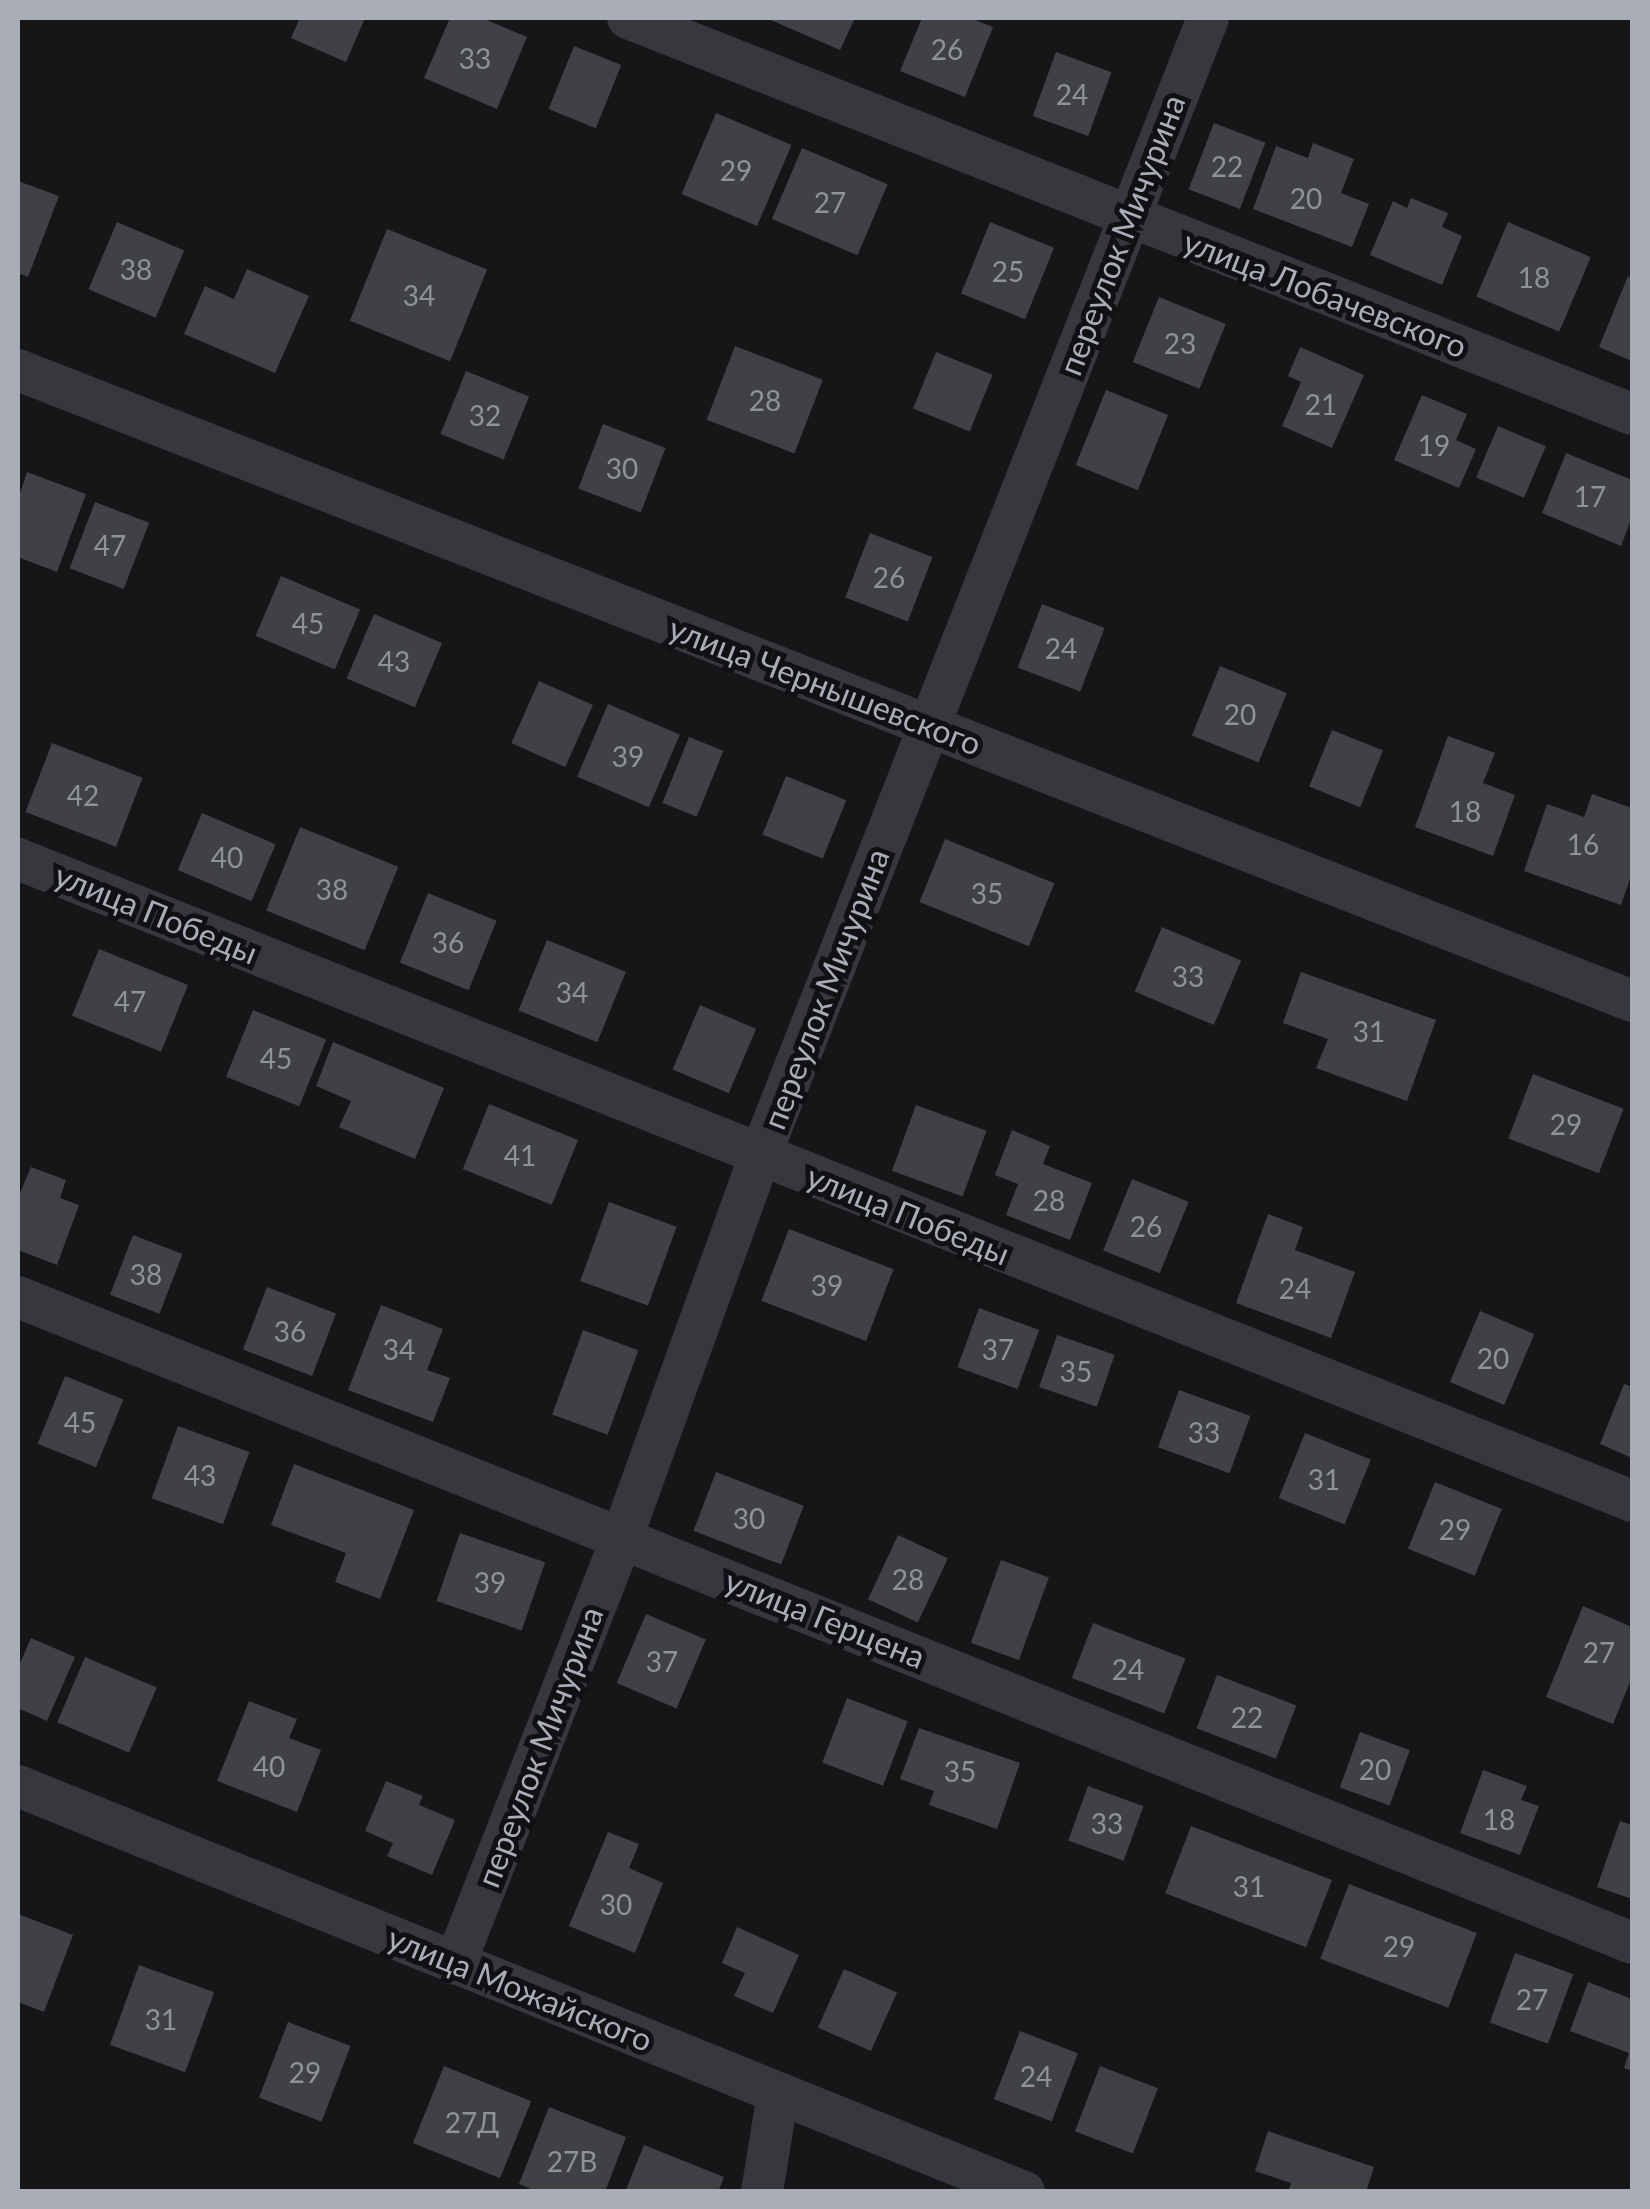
<!DOCTYPE html>
<meta charset="utf-8">
<style>
body{margin:0}
#map{position:relative;width:1650px;height:2209px;overflow:hidden;background:#161618;font-family:Lato,sans-serif}
div>[style]{position:absolute}
[style*='--x']{left:calc(var(--x)*1px);top:calc(var(--y)*1px);width:calc(var(--w)*1px);rotate:calc(var(--a)*1deg)}
.building>*{inset:0;background:#404145;transform-origin:0 0}
.street>*{height:42px;margin:-21px;padding:0 21px;transform-origin:21px;border-radius:21px;background:#37383d}
span{translate:-50% -50%;white-space:nowrap;text-align:center;line-height:1.15;-webkit-text-stroke:10px #111113;paint-order:stroke}
.number-label{font-size:28px;color:#8e929b}
.number-label span{-webkit-text-stroke-width:0}
.street-label{font-size:32px;color:#a8adb8}
.frame{position:absolute;inset:0;border:20px solid #a8adb8;pointer-events:none}
</style>
<div id="map">
<div class="building">
<i style="clip-path:polygon(300px 18px,365px 18px,346px 62px,291px 38px)"></i>
<i style="clip-path:polygon(450px 18px,482px 18px,527px 37px,497px 109px,424px 78px)"></i>
<i style="clip-path:polygon(766px 18px,855px 18px,840px 50px)"></i>
<i style="clip-path:polygon(922px 18px,970px 18px,993px 27px,965px 97px,900px 71px)"></i>
<i style="left:574px;top:46px;width:51px;height:68px;rotate:22deg"></i>
<i style="left:1056px;top:52px;width:59px;height:68px;rotate:20deg"></i>
<i style="left:716px;top:113px;width:82px;height:88px;rotate:23deg"></i>
<i style="left:1214px;top:123px;width:55px;height:71px;rotate:21deg"></i>
<i style="clip-path:polygon(1313px 143px,1354px 159px,1341px 193px,1369px 204px,1352px 247px,1253px 209px,1276px 146px,1308px 158px)"></i>
<i style="left:802px;top:148px;width:93px;height:77px;rotate:23deg"></i>
<i style="clip-path:polygon(18px 181px,59px 196px,28px 277px,18px 273px)"></i>
<i style="clip-path:polygon(1411px 198px,1448px 213px,1442px 227px,1462px 236px,1442px 285px,1370px 255px,1393px 201px,1407px 208px)"></i>
<i style="left:117px;top:222px;width:73px;height:73px;rotate:23deg"></i>
<i style="left:990px;top:222px;width:69px;height:77px;rotate:22deg"></i>
<i style="left:1508px;top:222px;width:90px;height:81px;rotate:23deg"></i>
<i style="left:387px;top:229px;width:108px;height:99px;rotate:22deg"></i>
<i style="clip-path:polygon(247px 269px,309px 296px,275px 373px,184px 334px,205px 286px,234px 299px)"></i>
<i style="clip-path:polygon(1628px 276px,1632px 278px,1632px 361px,1599px 347px)"></i>
<i style="left:1159px;top:297px;width:72px;height:70px;rotate:22deg"></i>
<i style="left:735px;top:346px;width:94px;height:79px;rotate:21deg"></i>
<i style="clip-path:polygon(1300px 347px,1364px 375px,1332px 448px,1282px 426px,1301px 382px,1288px 376px)"></i>
<i style="left:936px;top:352px;width:61px;height:61px;rotate:22deg"></i>
<i style="left:466px;top:371px;width:68px;height:68px;rotate:22deg"></i>
<i style="left:1106px;top:390px;width:67px;height:81px;rotate:22deg"></i>
<i style="clip-path:polygon(1422px 395px,1467px 414px,1456px 440px,1476px 449px,1459px 488px,1394px 460px)"></i>
<i style="left:603px;top:424px;width:67px;height:69px;rotate:21deg"></i>
<i style="left:1498px;top:426px;width:52px;height:56px;rotate:23deg"></i>
<i style="clip-path:polygon(1566px 453px,1632px 480px,1632px 517px,1621px 546px,1542px 513px)"></i>
<i style="clip-path:polygon(27px 472px,86px 494px,57px 572px,18px 557px,18px 499px)"></i>
<i style="left:95px;top:502px;width:58px;height:71px;rotate:21deg"></i>
<i style="left:870px;top:533px;width:67px;height:69px;rotate:21deg"></i>
<i style="left:281px;top:576px;width:86px;height:65px;rotate:23deg"></i>
<i style="left:1042px;top:604px;width:67px;height:68px;rotate:21deg"></i>
<i style="left:374px;top:614px;width:74px;height:70px;rotate:23deg"></i>
<i style="left:1220px;top:666px;width:72px;height:75px;rotate:22deg"></i>
<i style="left:539px;top:681px;width:59px;height:68px;rotate:24deg"></i>
<i style="left:608px;top:704px;width:78px;height:79px;rotate:23deg"></i>
<i style="left:1332px;top:730px;width:55px;height:61px;rotate:22deg"></i>
<i style="clip-path:polygon(1448px 736px,1495px 753px,1483px 783px,1515px 795px,1493px 856px,1415px 827px)"></i>
<i style="left:689px;top:737px;width:37px;height:71px;rotate:22deg"></i>
<i style="left:52px;top:743px;width:97px;height:74px;rotate:21deg"></i>
<i style="left:786px;top:776px;width:65px;height:63px;rotate:22deg"></i>
<i style="clip-path:polygon(1592px 794px,1632px 808px,1632px 873px,1621px 905px,1524px 871px,1547px 804px,1584px 817px)"></i>
<i style="left:202px;top:813px;width:80px;height:62px;rotate:23deg"></i>
<i style="left:300px;top:827px;width:106px;height:90px;rotate:22deg"></i>
<i style="left:945px;top:839px;width:118px;height:68px;rotate:22deg"></i>
<i style="left:428px;top:893px;width:74px;height:75px;rotate:22deg"></i>
<i style="left:1162px;top:927px;width:86px;height:70px;rotate:23deg"></i>
<i style="left:547px;top:940px;width:85px;height:76px;rotate:22deg"></i>
<i style="left:99px;top:949px;width:96px;height:72px;rotate:22deg"></i>
<i style="clip-path:polygon(1301px 972px,1436px 1020px,1407px 1101px,1316px 1068px,1328px 1039px,1283px 1023px)"></i>
<i style="left:700px;top:1005px;width:61px;height:70px;rotate:23deg"></i>
<i style="left:253px;top:1010px;width:79px;height:72px;rotate:22deg"></i>
<i style="clip-path:polygon(333px 1042px,444px 1088px,415px 1159px,339px 1127px,351px 1101px,316px 1086px)"></i>
<i style="left:1533px;top:1074px;width:97px;height:69px;rotate:21deg"></i>
<i style="left:489px;top:1104px;width:96px;height:70px;rotate:22deg"></i>
<i style="left:916px;top:1105px;width:75px;height:70px;rotate:20deg"></i>
<i style="clip-path:polygon(1012px 1130px,1050px 1146px,1043px 1164px,1092px 1183px,1070px 1240px,1006px 1215px,1018px 1184px,995px 1175px)"></i>
<i style="clip-path:polygon(31px 1167px,66px 1180px,60px 1198px,79px 1205px,57px 1265px,18px 1250px,18px 1198px)"></i>
<i style="left:1132px;top:1179px;width:61px;height:77px;rotate:22deg"></i>
<i style="left:609px;top:1202px;width:72px;height:84px;rotate:20deg"></i>
<i style="clip-path:polygon(1268px 1214px,1303px 1227px,1295px 1250px,1355px 1272px,1331px 1338px,1236px 1303px)"></i>
<i style="left:789px;top:1229px;width:112px;height:77px;rotate:21deg"></i>
<i style="left:133px;top:1235px;width:53px;height:64px;rotate:21deg"></i>
<i style="left:267px;top:1287px;width:74px;height:67px;rotate:21deg"></i>
<i style="clip-path:polygon(381px 1305px,443px 1329px,427px 1370px,450px 1378px,433px 1422px,348px 1390px)"></i>
<i style="left:979px;top:1308px;width:64px;height:63px;rotate:20deg"></i>
<i style="left:1480px;top:1311px;width:59px;height:77px;rotate:23deg"></i>
<i style="left:583px;top:1330px;width:59px;height:90px;rotate:20deg"></i>
<i style="left:1057px;top:1335px;width:61px;height:55px;rotate:19deg"></i>
<i style="left:65px;top:1376px;width:63px;height:73px;rotate:22deg"></i>
<i style="clip-path:polygon(1624px 1384px,1632px 1387px,1632px 1458px,1600px 1444px)"></i>
<i style="left:1179px;top:1390px;width:76px;height:61px;rotate:20deg"></i>
<i style="left:178px;top:1426px;width:76px;height:77px;rotate:20deg"></i>
<i style="left:1305px;top:1433px;width:71px;height:70px;rotate:22deg"></i>
<i style="clip-path:polygon(294px 1464px,414px 1510px,380px 1599px,335px 1582px,346px 1553px,271px 1525px)"></i>
<i style="left:716px;top:1472px;width:94px;height:63px;rotate:21deg"></i>
<i style="left:1435px;top:1482px;width:72px;height:72px;rotate:22deg"></i>
<i style="left:460px;top:1533px;width:90px;height:72px;rotate:19deg"></i>
<i style="left:898px;top:1535px;width:55px;height:71px;rotate:25deg"></i>
<i style="left:1001px;top:1560px;width:51px;height:88px;rotate:20deg"></i>
<i style="clip-path:polygon(1583px 1606px,1632px 1627px,1632px 1677px,1613px 1724px,1546px 1697px)"></i>
<i style="left:646px;top:1614px;width:65px;height:75px;rotate:23deg"></i>
<i style="left:1093px;top:1623px;width:99px;height:59px;rotate:21deg"></i>
<i style="clip-path:polygon(31px 1638px,75px 1657px,47px 1721px,18px 1708px,18px 1668px)"></i>
<i style="left:85px;top:1657px;width:78px;height:71px;rotate:23deg"></i>
<i style="left:1217px;top:1675px;width:85px;height:57px;rotate:21deg"></i>
<i style="left:847px;top:1698px;width:65px;height:69px;rotate:21deg"></i>
<i style="clip-path:polygon(249px 1701px,297px 1719px,289px 1738px,321px 1750px,297px 1812px,217px 1781px)"></i>
<i style="clip-path:polygon(919px 1728px,1020px 1763px,997px 1829px,929px 1805px,934px 1791px,900px 1779px)"></i>
<i style="left:1360px;top:1732px;width:53px;height:59px;rotate:20deg"></i>
<i style="clip-path:polygon(1483px 1770px,1527px 1786px,1521px 1800px,1539px 1806px,1520px 1855px,1460px 1833px)"></i>
<i style="clip-path:polygon(386px 1781px,423px 1796px,419px 1805px,455px 1820px,432px 1875px,387px 1856px,393px 1843px,365px 1831px)"></i>
<i style="left:1088px;top:1786px;width:59px;height:58px;rotate:20deg"></i>
<i style="clip-path:polygon(1620px 1821px,1632px 1825px,1632px 1899px,1597px 1887px)"></i>
<i style="left:1191px;top:1826px;width:151px;height:72px;rotate:21deg"></i>
<i style="clip-path:polygon(608px 1832px,639px 1844px,629px 1868px,663px 1883px,635px 1953px,569px 1926px)"></i>
<i style="left:1349px;top:1884px;width:137px;height:80px;rotate:21deg"></i>
<i style="clip-path:polygon(18px 1914px,73px 1935px,44px 2012px,18px 2002px)"></i>
<i style="clip-path:polygon(737px 1927px,799px 1955px,773px 2013px,734px 1996px,745px 1973px,722px 1963px)"></i>
<i style="left:1515px;top:1953px;width:62px;height:74px;rotate:20deg"></i>
<i style="left:139px;top:1965px;width:80px;height:85px;rotate:20deg"></i>
<i style="left:844px;top:1969px;width:58px;height:64px;rotate:24deg"></i>
<i style="clip-path:polygon(1588px 1982px,1632px 1999px,1632px 2071px,1624px 2068px,1629px 2053px,1570px 2031px)"></i>
<i style="left:288px;top:2022px;width:67px;height:81px;rotate:21deg"></i>
<i style="left:1020px;top:2031px;width:62px;height:73px;rotate:21deg"></i>
<i style="left:444px;top:2066px;width:94px;height:83px;rotate:22deg"></i>
<i style="left:1100px;top:2066px;width:62px;height:70px;rotate:21deg"></i>
<i style="clip-path:polygon(549px 2107px,626px 2137px,605px 2192px,538px 2192px,519px 2184px)"></i>
<i style="clip-path:polygon(1268px 2131px,1374px 2167px,1366px 2192px,1288px 2192px,1291px 2183px,1255px 2171px)"></i>
<i style="clip-path:polygon(644px 2145px,724px 2177px,718px 2192px,625px 2192px)"></i>
</div>
<div class="street">
<i style="--x:628;--y:18;--w:1079;--a:21.53"></i>
<i style="--x:18;--y:370;--w:1733;--a:21.35"></i>
<i style="--x:18;--y:859;--w:1737;--a:21.69"></i>
<i style="--x:18;--y:1297;--w:1738;--a:21.81"></i>
<i style="--x:18;--y:1786;--w:1085;--a:21.98"></i>
<i style="--x:455;--y:1964;--w:458;--a:-68.6"></i>
<i style="--x:622;--y:1537;--w:405;--a:-70.1"></i>
<i style="--x:760;--y:1156;--w:1223;--a:-68.51"></i>
<i style="--x:762;--y:2192;--w:100;--a:-80.8"></i>
</div>
<div class="number-label">
<span style="left:947px;top:49px">26</span>
<span style="left:475px;top:58px">33</span>
<span style="left:1072px;top:94px">24</span>
<span style="left:1227px;top:166px">22</span>
<span style="left:736px;top:170px">29</span>
<span style="left:1306px;top:198px">20</span>
<span style="left:830px;top:202px">27</span>
<span style="left:136px;top:269px">38</span>
<span style="left:1008px;top:271px">25</span>
<span style="left:1534px;top:277px">18</span>
<span style="left:419px;top:295px">34</span>
<span style="left:1180px;top:343px">23</span>
<span style="left:765px;top:400px">28</span>
<span style="left:1321px;top:404px">21</span>
<span style="left:485px;top:415px">32</span>
<span style="left:1434px;top:445px">19</span>
<span style="left:622px;top:468px">30</span>
<span style="left:1590px;top:496px">17</span>
<span style="left:110px;top:545px">47</span>
<span style="left:889px;top:577px">26</span>
<span style="left:308px;top:623px">45</span>
<span style="left:1061px;top:648px">24</span>
<span style="left:394px;top:661px">43</span>
<span style="left:1240px;top:714px">20</span>
<span style="left:628px;top:756px">39</span>
<span style="left:83px;top:795px">42</span>
<span style="left:1465px;top:811px">18</span>
<span style="left:1583px;top:844px">16</span>
<span style="left:227px;top:857px">40</span>
<span style="left:332px;top:889px">38</span>
<span style="left:987px;top:893px">35</span>
<span style="left:448px;top:942px">36</span>
<span style="left:1188px;top:976px">33</span>
<span style="left:572px;top:992px">34</span>
<span style="left:130px;top:1001px">47</span>
<span style="left:1369px;top:1031px">31</span>
<span style="left:276px;top:1058px">45</span>
<span style="left:1566px;top:1124px">29</span>
<span style="left:520px;top:1155px">41</span>
<span style="left:1049px;top:1200px">28</span>
<span style="left:1146px;top:1226px">26</span>
<span style="left:146px;top:1274px">38</span>
<span style="left:827px;top:1285px">39</span>
<span style="left:1295px;top:1288px">24</span>
<span style="left:290px;top:1331px">36</span>
<span style="left:399px;top:1349px">34</span>
<span style="left:998px;top:1349px">37</span>
<span style="left:1493px;top:1358px">20</span>
<span style="left:1076px;top:1371px">35</span>
<span style="left:80px;top:1422px">45</span>
<span style="left:1204px;top:1432px">33</span>
<span style="left:200px;top:1475px">43</span>
<span style="left:1324px;top:1479px">31</span>
<span style="left:749px;top:1518px">30</span>
<span style="left:1455px;top:1529px">29</span>
<span style="left:908px;top:1579px">28</span>
<span style="left:490px;top:1582px">39</span>
<span style="left:1599px;top:1652px">27</span>
<span style="left:662px;top:1661px">37</span>
<span style="left:1128px;top:1669px">24</span>
<span style="left:1247px;top:1717px">22</span>
<span style="left:269px;top:1766px">40</span>
<span style="left:1375px;top:1769px">20</span>
<span style="left:960px;top:1771px">35</span>
<span style="left:1499px;top:1819px">18</span>
<span style="left:1107px;top:1823px">33</span>
<span style="left:1249px;top:1886px">31</span>
<span style="left:616px;top:1904px">30</span>
<span style="left:1399px;top:1946px">29</span>
<span style="left:1532px;top:1999px">27</span>
<span style="left:161px;top:2019px">31</span>
<span style="left:305px;top:2072px">29</span>
<span style="left:1036px;top:2076px">24</span>
<span style="left:472px;top:2122px">27Д</span>
<span style="left:572px;top:2161px">27В</span>
</div>
<div class="street-label">
<span style="left:1122px;top:235px;rotate:-69deg">переулок Мичурина</span>
<span style="left:1325px;top:294px;rotate:21deg">улица Лобачевского</span>
<span style="left:825px;top:686px;rotate:21deg">улица Чернышевского</span>
<span style="left:156px;top:914px;rotate:22deg">улица Победы</span>
<span style="left:826px;top:989px;rotate:-69deg">переулок Мичурина</span>
<span style="left:908px;top:1215px;rotate:22deg">улица Победы</span>
<span style="left:825px;top:1619px;rotate:22deg">улица Герцена</span>
<span style="left:540px;top:1747px;rotate:-69deg">переулок Мичурина</span>
<span style="left:520px;top:1989px;rotate:22deg">улица Можайского</span>
</div>
<div class="frame"></div>
</div>
